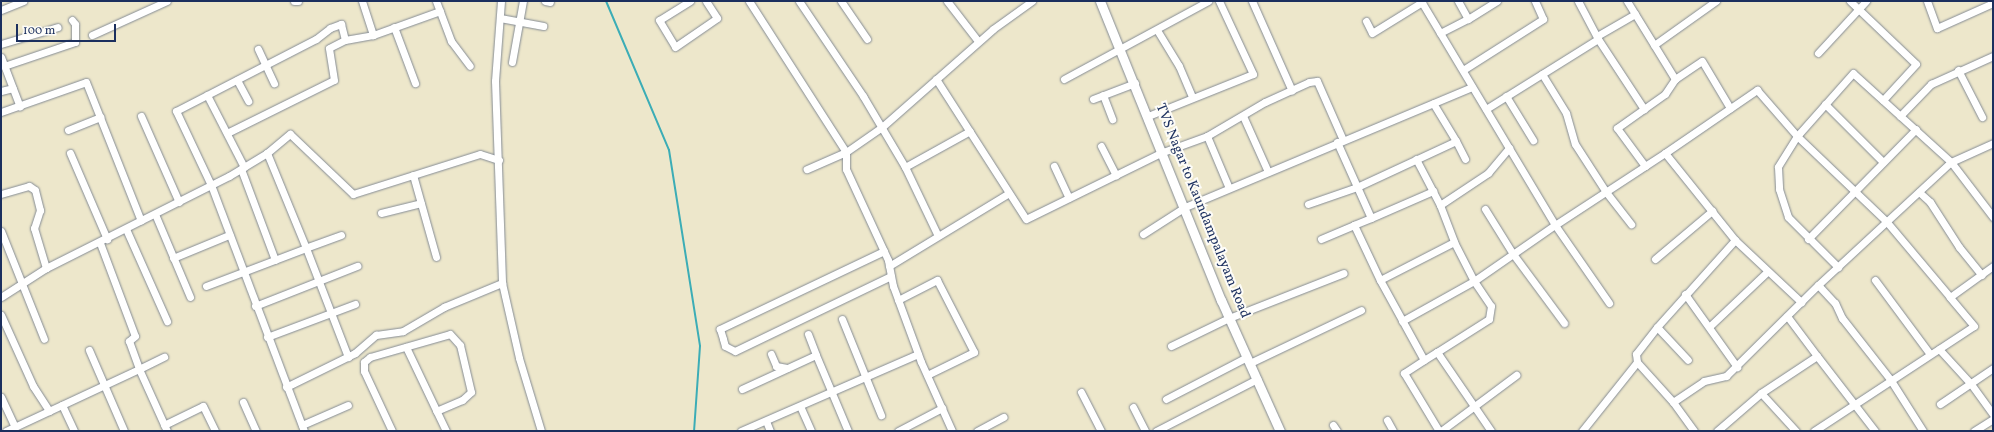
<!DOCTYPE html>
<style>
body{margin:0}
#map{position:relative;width:1994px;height:432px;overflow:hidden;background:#ede7cb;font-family:Vollkorn,serif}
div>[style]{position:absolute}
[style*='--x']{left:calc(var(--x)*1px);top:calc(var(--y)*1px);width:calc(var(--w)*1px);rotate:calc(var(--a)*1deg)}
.stream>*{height:2px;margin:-1px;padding:0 1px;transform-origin:1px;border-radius:1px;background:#3cadb6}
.roads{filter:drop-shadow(0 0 1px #848b94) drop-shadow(0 0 1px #848b94)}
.minor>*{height:7px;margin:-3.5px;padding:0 3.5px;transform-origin:3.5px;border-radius:3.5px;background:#fff}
.tertiary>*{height:9px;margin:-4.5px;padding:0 4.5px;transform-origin:4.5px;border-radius:4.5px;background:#fff}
span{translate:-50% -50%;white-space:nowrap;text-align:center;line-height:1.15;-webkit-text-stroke:4px #fdfcf7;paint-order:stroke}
.street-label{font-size:14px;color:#1b2f5e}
.frame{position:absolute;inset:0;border:2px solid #1b2f5e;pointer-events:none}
.scale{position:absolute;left:16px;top:24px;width:100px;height:18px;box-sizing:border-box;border:2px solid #1b2f5e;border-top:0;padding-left:5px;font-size:12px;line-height:14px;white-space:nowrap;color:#1b2f5e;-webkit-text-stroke:3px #fdfcf7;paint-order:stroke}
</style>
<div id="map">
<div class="stream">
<i style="--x:606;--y:1;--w:162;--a:67.1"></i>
<i style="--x:669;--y:150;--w:198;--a:81"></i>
<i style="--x:700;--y:346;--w:85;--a:94"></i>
</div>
<div class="roads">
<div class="minor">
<i style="--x:294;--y:1;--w:4;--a:0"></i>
<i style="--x:362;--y:1;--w:36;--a:72"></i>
<i style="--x:436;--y:1;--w:43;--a:69.4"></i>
<i style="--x:451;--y:41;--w:31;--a:53"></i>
<i style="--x:501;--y:1;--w:80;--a:94.3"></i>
<i style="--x:495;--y:81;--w:202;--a:88"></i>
<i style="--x:502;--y:283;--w:77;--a:77.2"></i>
<i style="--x:519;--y:358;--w:76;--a:73.2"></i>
<i style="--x:545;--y:1;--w:5;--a:11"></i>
<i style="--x:690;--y:1;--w:36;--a:148"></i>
<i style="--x:659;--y:20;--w:31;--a:59"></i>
<i style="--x:675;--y:47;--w:51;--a:-34.6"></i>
<i style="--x:717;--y:18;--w:20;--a:-123"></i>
<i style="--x:749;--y:1;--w:179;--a:57.3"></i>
<i style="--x:846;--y:152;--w:43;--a:156.4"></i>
<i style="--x:799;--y:1;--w:115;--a:56"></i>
<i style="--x:863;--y:96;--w:82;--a:59.4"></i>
<i style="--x:905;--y:167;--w:76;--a:64.4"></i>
<i style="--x:841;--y:1;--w:46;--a:55.6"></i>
<i style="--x:947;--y:1;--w:51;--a:52.2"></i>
<i style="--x:1252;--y:1;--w:98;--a:66"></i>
<i style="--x:1421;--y:1;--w:261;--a:59.1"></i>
<i style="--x:1555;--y:225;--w:108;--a:-33.2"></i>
<i style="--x:1578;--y:1;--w:43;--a:62.2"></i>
<i style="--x:1598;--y:39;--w:84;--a:56.7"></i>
<i style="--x:1627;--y:1;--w:92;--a:58.4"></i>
<i style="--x:1675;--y:79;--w:18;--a:124"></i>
<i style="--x:1665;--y:94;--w:59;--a:144.7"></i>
<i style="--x:1617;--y:128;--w:47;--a:53.6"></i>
<i style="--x:1645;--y:166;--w:24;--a:-33"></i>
<i style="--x:1665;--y:153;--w:112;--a:51.2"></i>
<i style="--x:1850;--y:1;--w:91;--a:43.7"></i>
<i style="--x:1916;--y:64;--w:49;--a:132.5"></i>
<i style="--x:1927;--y:1;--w:29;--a:70"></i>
<i style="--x:1937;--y:28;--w:61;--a:-24.1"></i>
<i style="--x:1;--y:10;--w:24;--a:-22"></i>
<i style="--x:500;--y:18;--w:44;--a:10.5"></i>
<i style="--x:1468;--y:19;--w:34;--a:-32"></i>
<i style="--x:1366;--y:21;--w:13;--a:63"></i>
<i style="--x:1372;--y:33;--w:59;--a:-31.8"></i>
<i style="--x:394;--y:27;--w:60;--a:69.4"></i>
<i style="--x:1157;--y:30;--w:42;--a:58.6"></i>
<i style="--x:1179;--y:66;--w:33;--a:67"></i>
<i style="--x:1440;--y:33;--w:31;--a:-27"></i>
<i style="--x:1468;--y:19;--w:21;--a:-119"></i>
<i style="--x:92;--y:35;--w:82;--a:-24.4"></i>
<i style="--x:1597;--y:36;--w:44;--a:-30.1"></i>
<i style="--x:1;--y:44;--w:59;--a:-16.6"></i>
<i style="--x:1654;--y:45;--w:76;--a:-35.4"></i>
<i style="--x:258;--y:49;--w:38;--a:65"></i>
<i style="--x:1818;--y:53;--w:71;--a:-47.3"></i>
<i style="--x:1;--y:57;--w:53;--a:69.2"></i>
<i style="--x:512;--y:62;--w:62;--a:-79.8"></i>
<i style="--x:4;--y:66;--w:75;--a:-18.7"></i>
<i style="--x:75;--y:42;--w:18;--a:-90"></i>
<i style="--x:75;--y:24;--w:5;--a:-127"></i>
<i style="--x:1463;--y:70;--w:95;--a:-32.5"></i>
<i style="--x:1543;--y:19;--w:20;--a:-114"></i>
<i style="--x:1958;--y:70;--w:53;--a:62.9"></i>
<i style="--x:1542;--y:74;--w:46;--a:58.4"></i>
<i style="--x:1566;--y:113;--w:32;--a:74"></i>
<i style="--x:1575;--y:144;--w:57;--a:57.1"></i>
<i style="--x:1606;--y:192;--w:41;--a:52"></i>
<i style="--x:936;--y:79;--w:166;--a:57.3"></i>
<i style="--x:1026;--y:219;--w:153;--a:-26.1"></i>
<i style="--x:1163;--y:152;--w:47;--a:-20"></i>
<i style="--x:1207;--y:136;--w:67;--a:-30.4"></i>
<i style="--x:1265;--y:102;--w:48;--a:-24.4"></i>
<i style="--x:1309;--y:82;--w:8;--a:-7"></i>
<i style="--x:1317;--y:81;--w:64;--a:66.2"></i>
<i style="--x:1064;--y:79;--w:164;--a:-28.4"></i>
<i style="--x:1675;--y:79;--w:32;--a:-34"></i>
<i style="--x:1702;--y:61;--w:55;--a:59.2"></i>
<i style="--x:237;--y:80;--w:24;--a:62"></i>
<i style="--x:1;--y:91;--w:12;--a:-14"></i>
<i style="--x:207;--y:95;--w:81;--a:62.8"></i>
<i style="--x:1103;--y:95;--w:26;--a:69"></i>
<i style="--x:1506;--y:96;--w:52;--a:58.5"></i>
<i style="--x:1093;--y:99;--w:45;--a:-20.9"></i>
<i style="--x:1825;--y:104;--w:82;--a:45"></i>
<i style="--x:1486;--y:109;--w:132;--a:-32"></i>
<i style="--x:1;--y:112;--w:90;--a:-19.4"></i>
<i style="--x:86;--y:82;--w:149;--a:68.4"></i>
<i style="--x:141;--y:116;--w:94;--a:66.2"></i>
<i style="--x:1148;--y:116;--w:113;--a:-21.8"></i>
<i style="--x:1253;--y:74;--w:81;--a:-115"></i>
<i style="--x:1243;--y:116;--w:61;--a:65.9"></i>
<i style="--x:1900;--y:116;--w:45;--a:-45.9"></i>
<i style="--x:1931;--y:84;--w:68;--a:-24.3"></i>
<i style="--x:68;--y:130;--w:35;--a:-22"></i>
<i style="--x:227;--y:133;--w:119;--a:-26.4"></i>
<i style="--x:334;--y:80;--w:32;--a:-99"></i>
<i style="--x:329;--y:48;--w:18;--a:-27"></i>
<i style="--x:1207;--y:136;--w:56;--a:67.1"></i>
<i style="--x:1456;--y:141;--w:20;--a:63"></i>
<i style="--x:1337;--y:142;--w:83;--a:65.9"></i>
<i style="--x:1371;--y:218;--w:18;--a:158"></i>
<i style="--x:1354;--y:225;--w:61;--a:64.7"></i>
<i style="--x:1380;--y:280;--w:91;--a:61.2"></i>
<i style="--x:1424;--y:360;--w:15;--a:-32"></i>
<i style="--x:1437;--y:352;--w:96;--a:55.6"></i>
<i style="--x:1101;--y:146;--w:33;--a:63"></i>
<i style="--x:70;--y:153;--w:94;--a:66.7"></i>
<i style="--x:1665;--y:153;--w:112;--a:-34.4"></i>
<i style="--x:1757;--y:90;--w:61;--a:49"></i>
<i style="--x:1797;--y:136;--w:36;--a:122"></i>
<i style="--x:1778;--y:167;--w:22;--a:87"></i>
<i style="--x:1779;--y:189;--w:29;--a:72"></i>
<i style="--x:1788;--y:217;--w:71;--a:45"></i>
<i style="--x:1416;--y:159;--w:52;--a:62.4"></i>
<i style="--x:1440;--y:205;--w:40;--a:69"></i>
<i style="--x:1054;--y:166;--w:35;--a:65"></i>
<i style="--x:905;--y:167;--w:74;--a:-29"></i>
<i style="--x:241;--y:169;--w:97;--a:69.5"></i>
<i style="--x:413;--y:175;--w:85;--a:74.3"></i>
<i style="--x:1919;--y:192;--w:15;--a:42"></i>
<i style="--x:1930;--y:202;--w:54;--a:57.2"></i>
<i style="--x:1959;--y:247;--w:36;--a:51"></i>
<i style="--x:1;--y:194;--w:29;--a:-16"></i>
<i style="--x:29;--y:186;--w:7;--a:34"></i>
<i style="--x:35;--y:190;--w:21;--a:76"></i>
<i style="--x:40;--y:210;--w:19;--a:108"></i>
<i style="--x:34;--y:228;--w:42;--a:73.3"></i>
<i style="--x:1308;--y:204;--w:52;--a:-19.1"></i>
<i style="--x:1357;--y:187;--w:109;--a:-24.9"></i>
<i style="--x:1456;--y:141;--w:44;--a:-121.2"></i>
<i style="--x:1440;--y:205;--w:58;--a:-33.7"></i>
<i style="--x:1488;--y:173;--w:33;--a:-50"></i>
<i style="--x:1485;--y:209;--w:53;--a:58.1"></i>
<i style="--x:1513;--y:254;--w:86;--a:53.5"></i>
<i style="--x:381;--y:213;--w:41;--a:-14"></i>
<i style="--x:155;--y:214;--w:90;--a:67.1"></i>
<i style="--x:1993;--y:217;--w:69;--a:-127.4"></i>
<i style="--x:1951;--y:162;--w:132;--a:-137.8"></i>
<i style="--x:1853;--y:73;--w:84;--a:131.6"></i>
<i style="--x:1797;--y:136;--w:123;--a:43.7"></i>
<i style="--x:1886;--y:221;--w:99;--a:49.9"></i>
<i style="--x:1950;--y:297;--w:53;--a:-35.8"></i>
<i style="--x:1371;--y:218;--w:68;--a:-23.5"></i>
<i style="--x:126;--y:229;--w:101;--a:66"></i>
<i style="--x:1;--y:231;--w:116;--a:68.3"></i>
<i style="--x:1143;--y:234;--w:50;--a:-32.7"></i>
<i style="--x:1185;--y:207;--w:311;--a:-22.7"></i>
<i style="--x:341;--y:235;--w:37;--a:160"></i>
<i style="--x:306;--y:248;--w:117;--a:68.9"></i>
<i style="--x:1321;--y:239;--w:36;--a:-23"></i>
<i style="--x:1808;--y:239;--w:154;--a:-45.5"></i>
<i style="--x:100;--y:243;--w:99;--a:69.4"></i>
<i style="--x:135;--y:336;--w:8;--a:140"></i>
<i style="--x:129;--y:341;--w:30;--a:70"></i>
<i style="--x:139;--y:369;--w:28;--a:-26"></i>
<i style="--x:884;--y:251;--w:182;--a:154.6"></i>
<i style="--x:720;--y:329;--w:10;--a:73"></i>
<i style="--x:723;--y:339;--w:7;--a:74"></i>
<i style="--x:725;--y:346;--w:11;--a:27"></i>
<i style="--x:735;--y:351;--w:173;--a:-25.7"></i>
<i style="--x:173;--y:258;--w:61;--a:-22.3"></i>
<i style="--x:1655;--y:259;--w:75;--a:-40.1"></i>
<i style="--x:889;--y:266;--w:140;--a:-31.3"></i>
<i style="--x:1380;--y:280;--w:83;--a:-27.2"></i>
<i style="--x:1454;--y:242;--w:44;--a:62.9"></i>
<i style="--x:1474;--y:281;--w:98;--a:-34.7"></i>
<i style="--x:1555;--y:225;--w:95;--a:55.3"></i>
<i style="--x:1875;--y:280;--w:92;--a:53.4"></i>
<i style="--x:1818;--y:285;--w:25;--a:47"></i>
<i style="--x:1835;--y:303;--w:17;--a:65"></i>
<i style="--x:1842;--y:318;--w:78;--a:51.8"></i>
<i style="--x:1890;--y:379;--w:62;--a:57.6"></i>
<i style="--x:206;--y:286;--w:107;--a:-20.8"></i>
<i style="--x:306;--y:248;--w:103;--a:-112.3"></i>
<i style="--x:1685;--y:294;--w:90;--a:54.5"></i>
<i style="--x:1;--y:297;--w:54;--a:-32.8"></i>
<i style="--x:46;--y:268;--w:205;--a:-26.7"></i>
<i style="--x:229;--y:176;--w:44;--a:-31.2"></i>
<i style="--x:267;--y:153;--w:30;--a:-40"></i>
<i style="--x:290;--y:134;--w:87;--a:43.6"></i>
<i style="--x:353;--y:194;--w:133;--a:-17.5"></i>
<i style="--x:480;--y:154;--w:20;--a:18"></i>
<i style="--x:898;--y:300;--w:44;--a:-27.1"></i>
<i style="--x:937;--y:280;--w:81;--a:62.8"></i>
<i style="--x:974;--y:352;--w:52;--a:153.9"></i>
<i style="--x:255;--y:306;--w:110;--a:-21.4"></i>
<i style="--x:1;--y:315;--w:78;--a:65.7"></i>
<i style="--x:33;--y:386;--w:30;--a:57"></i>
<i style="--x:1787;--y:316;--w:50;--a:53.1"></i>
<i style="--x:842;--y:319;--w:104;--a:67.9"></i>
<i style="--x:1402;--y:321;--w:82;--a:-29.1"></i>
<i style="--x:1474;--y:281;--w:30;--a:56"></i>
<i style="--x:1491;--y:306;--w:13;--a:99"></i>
<i style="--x:1489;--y:319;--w:62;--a:147.6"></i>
<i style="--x:1710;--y:326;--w:79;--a:-43.5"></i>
<i style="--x:1657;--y:327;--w:45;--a:46.8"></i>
<i style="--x:808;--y:334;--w:22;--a:69"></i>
<i style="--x:267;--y:337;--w:94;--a:-20.6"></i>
<i style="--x:1171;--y:346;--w:64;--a:-25.8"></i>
<i style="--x:1229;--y:318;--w:123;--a:-21.4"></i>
<i style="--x:406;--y:347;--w:93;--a:64.5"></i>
<i style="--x:1939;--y:349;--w:47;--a:47.6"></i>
<i style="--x:1971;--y:384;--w:37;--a:54"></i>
<i style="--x:89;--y:350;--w:88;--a:66.6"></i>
<i style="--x:771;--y:354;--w:13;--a:67"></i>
<i style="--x:776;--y:366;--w:11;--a:10"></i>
<i style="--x:1424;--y:360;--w:24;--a:147"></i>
<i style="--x:1404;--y:373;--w:68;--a:58.9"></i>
<i style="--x:1637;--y:362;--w:54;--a:48"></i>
<i style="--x:1673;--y:402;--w:37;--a:-34"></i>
<i style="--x:1704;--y:381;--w:23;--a:-13"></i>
<i style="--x:1726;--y:376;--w:129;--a:-44.7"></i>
<i style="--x:1818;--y:285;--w:181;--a:-42.8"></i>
<i style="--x:1951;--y:162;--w:46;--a:-24.3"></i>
<i style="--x:1250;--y:363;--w:123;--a:-25.5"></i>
<i style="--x:286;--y:387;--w:77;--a:-26.2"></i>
<i style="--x:355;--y:353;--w:28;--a:-41"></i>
<i style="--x:376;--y:335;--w:27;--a:-8"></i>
<i style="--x:403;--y:331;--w:48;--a:-30.3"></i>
<i style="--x:444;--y:307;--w:63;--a:-22.5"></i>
<i style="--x:742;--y:389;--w:81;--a:-24.7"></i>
<i style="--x:816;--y:355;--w:82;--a:67.2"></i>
<i style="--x:1081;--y:392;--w:44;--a:62.9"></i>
<i style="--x:1761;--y:393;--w:67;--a:-33.5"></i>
<i style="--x:1817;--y:356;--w:95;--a:52.3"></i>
<i style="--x:1;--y:397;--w:33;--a:65"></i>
<i style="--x:1166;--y:399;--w:91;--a:-27.4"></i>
<i style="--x:243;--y:402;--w:32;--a:66"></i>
<i style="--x:1673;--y:402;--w:36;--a:54"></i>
<i style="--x:1940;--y:404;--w:64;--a:-34.2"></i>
<i style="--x:62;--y:405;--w:29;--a:65"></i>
<i style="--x:800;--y:406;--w:27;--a:66"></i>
<i style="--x:1133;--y:407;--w:27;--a:63"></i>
<i style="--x:1387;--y:420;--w:13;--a:61"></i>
<i style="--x:766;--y:421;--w:11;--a:68"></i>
<i style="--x:164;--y:425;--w:43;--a:-26"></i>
<i style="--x:203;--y:406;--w:28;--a:64"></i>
<i style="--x:302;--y:425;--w:50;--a:-23.5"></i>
<i style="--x:1333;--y:425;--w:7;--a:56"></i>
<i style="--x:6;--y:431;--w:147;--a:-25"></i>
<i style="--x:139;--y:369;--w:68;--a:65.7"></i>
<i style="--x:304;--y:431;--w:263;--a:-110.7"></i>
<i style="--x:211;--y:185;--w:82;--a:-115.3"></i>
<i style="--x:176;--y:111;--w:157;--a:-27.2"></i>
<i style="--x:316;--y:39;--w:18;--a:-38"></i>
<i style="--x:330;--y:28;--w:12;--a:-20"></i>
<i style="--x:341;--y:24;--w:16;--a:76"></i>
<i style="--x:345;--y:40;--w:28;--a:-10"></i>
<i style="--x:373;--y:35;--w:71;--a:-19.7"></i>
<i style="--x:392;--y:431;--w:66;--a:-115"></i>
<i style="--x:364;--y:371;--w:9;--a:-90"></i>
<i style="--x:364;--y:362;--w:8;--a:-40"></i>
<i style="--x:370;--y:357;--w:83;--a:-16"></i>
<i style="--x:450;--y:334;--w:15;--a:48"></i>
<i style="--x:460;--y:345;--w:48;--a:76.8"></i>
<i style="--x:471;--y:392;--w:12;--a:138"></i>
<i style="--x:462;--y:400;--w:28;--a:157"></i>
<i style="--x:741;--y:431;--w:193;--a:-23.5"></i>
<i style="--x:898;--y:431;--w:50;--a:-27.6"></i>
<i style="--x:952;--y:431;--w:76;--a:-114.2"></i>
<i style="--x:921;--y:362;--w:81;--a:-110.2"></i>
<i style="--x:893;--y:286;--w:26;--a:-101"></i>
<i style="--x:888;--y:260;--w:100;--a:-114.8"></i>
<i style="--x:846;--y:169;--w:17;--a:-90"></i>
<i style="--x:846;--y:152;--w:44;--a:-34.8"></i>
<i style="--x:882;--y:127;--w:148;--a:-41.4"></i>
<i style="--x:993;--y:29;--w:48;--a:-35.7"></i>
<i style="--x:977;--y:431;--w:30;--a:-28"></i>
<i style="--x:1156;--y:431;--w:114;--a:-27.2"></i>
<i style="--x:1441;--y:431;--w:94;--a:-36.7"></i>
<i style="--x:1582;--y:431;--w:88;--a:-51.4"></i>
<i style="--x:1637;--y:362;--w:8;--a:-97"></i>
<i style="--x:1636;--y:354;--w:34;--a:-52"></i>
<i style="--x:1657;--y:327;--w:117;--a:-48.1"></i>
<i style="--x:1735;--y:240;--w:91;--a:43.2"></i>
<i style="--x:1717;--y:431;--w:58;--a:-40.8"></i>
<i style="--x:1761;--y:393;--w:52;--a:47.4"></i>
<i style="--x:1814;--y:431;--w:191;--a:-33.3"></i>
<i style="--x:1974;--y:326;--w:38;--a:-130"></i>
<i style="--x:1974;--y:431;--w:22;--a:-32"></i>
</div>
<div class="tertiary">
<i style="--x:1100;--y:1;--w:323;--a:68"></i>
<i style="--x:1221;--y:300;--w:144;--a:65.8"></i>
</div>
</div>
<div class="street-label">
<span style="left:1202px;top:211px;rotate:68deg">TVS Nagar to Kaundampalayam Road</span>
</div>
<div class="frame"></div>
<div class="scale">100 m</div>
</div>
